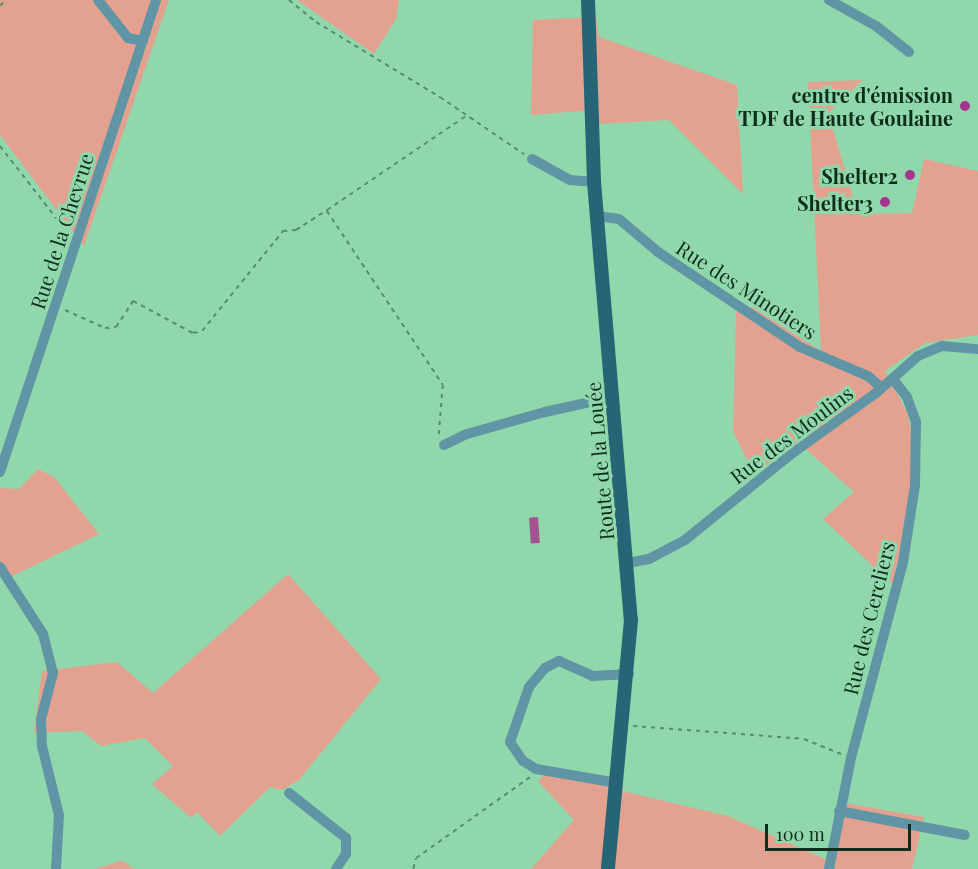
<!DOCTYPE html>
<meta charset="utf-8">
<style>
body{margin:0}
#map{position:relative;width:978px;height:869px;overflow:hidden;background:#90d8ab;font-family:"Playfair Display",serif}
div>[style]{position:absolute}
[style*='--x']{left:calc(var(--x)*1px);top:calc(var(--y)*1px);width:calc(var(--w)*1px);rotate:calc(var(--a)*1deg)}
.green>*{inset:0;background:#e3a290}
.water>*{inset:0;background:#a55293;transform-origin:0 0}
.path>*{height:1.5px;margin-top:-0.75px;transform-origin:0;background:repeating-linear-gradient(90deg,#578d6c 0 4.5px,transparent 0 9px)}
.minor>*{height:10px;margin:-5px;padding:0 5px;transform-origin:5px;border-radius:5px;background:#5f95a4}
.major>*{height:14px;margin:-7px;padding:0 7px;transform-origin:7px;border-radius:7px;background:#256575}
.dots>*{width:16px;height:16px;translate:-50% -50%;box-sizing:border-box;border:3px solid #90d8ab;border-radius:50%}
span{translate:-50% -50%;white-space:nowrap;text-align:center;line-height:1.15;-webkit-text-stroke:6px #90d8ab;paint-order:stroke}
.poi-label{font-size:20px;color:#0f2d1c;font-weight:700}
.right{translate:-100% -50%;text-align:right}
.street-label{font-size:20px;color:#0f2d1c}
.scale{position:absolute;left:765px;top:824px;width:146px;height:27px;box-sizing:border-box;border:3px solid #0f2d1c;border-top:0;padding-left:8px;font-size:18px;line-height:21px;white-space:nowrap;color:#0f2d1c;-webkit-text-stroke:4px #90d8ab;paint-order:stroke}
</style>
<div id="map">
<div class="green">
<i style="clip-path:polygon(0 0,169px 0,84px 246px,0 135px)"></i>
<i style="clip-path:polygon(297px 0,399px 0,396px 19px,374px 54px)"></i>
<i style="clip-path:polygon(596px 17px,599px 37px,737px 85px,743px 194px,669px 120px,598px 124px,596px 110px,531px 115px,533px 20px)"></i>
<i style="clip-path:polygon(863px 80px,828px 113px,857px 210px,863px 214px,912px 213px,924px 159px,978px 171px,978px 335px,925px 343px,885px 371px,907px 412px,914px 442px,911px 496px,893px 585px,823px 519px,854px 492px,798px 442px,754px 475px,733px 431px,736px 312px,752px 307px,821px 351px,808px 82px)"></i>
<i style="clip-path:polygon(38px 469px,54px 477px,99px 534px,4px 580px,0 575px,0 488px,19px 489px)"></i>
<i style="clip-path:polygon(288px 574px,381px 679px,299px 780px,282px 790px,270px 787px,220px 836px,197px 812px,191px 818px,152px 784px,173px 766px,145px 738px,101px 746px,82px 731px,34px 733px,42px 671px,117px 662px,153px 693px)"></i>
<i style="clip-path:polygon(549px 770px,610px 776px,609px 788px,728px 816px,827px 860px,845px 803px,924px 817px,912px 869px,531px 869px,574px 820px,538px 781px)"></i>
<i style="clip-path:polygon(123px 861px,134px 869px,96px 869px,120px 861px)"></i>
</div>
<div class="water">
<i style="left:538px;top:517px;width:26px;height:9px;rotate:86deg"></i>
</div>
<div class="path">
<i style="--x:289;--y:0;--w:35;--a:39"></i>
<i style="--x:316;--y:22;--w:145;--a:31.2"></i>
<i style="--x:440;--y:97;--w:102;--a:34.2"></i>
<i style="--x:0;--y:6;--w:8;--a:-50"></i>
<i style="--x:0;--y:146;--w:110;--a:52"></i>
<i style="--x:327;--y:211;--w:209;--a:56.3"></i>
<i style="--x:443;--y:385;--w:50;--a:94.6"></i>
<i style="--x:65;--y:310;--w:44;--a:24.2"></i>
<i style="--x:105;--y:328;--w:11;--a:-5"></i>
<i style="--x:116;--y:327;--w:31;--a:-57"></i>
<i style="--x:133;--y:301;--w:68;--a:28.1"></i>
<i style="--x:193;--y:333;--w:9;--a:-13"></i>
<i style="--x:202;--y:331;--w:129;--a:-51"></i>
<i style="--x:283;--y:231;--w:13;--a:-4"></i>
<i style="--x:296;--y:230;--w:37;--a:-33"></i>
<i style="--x:327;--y:210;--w:168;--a:-34.1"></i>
<i style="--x:633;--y:726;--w:171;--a:4.3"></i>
<i style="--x:804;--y:739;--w:40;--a:22"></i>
<i style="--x:413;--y:869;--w:11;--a:-75"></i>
<i style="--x:416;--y:858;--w:140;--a:-35.4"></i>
</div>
<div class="minor">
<i style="--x:98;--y:0;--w:48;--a:51.7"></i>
<i style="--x:128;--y:38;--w:15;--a:11"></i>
<i style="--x:829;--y:0;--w:54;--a:29"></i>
<i style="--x:876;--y:26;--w:42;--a:38.2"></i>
<i style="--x:532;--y:159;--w:43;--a:28.9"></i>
<i style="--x:570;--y:180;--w:24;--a:5"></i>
<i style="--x:597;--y:216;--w:22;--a:8"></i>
<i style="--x:619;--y:219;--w:51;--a:40.2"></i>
<i style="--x:658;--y:252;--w:171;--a:33.8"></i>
<i style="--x:800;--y:347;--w:74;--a:23.1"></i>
<i style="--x:868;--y:376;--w:18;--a:41"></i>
<i style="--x:444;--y:445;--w:25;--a:-26"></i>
<i style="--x:467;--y:434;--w:81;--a:-15.8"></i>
<i style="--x:545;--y:412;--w:70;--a:-12.4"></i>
<i style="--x:0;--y:472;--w:497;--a:-71.7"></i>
<i style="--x:628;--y:563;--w:21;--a:-11"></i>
<i style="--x:649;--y:559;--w:41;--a:-27.8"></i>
<i style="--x:685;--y:540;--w:135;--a:-39"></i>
<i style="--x:790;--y:455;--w:106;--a:-35.8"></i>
<i style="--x:876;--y:393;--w:56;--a:-41.4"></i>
<i style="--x:918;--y:356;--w:26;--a:-23"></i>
<i style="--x:942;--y:346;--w:36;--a:5"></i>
<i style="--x:0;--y:567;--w:80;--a:57.3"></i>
<i style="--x:43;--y:634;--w:40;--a:75.6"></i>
<i style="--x:53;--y:673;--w:48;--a:104.6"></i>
<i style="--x:41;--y:719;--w:27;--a:88"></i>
<i style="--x:42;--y:746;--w:71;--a:76.2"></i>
<i style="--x:59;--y:815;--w:54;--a:93.2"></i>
<i style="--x:617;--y:783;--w:82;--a:-170.2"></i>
<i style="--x:536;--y:769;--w:15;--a:-148"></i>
<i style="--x:523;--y:761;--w:23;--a:-124"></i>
<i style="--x:510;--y:742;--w:58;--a:-70.9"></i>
<i style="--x:529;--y:687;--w:25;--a:-50"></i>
<i style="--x:545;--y:668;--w:16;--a:-27"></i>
<i style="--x:559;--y:661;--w:36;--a:24"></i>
<i style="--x:592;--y:676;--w:37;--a:-3"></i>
<i style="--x:289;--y:793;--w:73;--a:38.3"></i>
<i style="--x:346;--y:838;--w:16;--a:90"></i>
<i style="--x:346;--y:854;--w:18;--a:124"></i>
<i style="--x:839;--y:811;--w:128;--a:10.8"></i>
<i style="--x:829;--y:869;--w:113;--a:-78.8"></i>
<i style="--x:851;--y:758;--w:203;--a:-75.1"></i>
<i style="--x:903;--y:562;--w:78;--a:-81.1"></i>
<i style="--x:915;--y:485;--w:63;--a:-89.1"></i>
<i style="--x:916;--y:422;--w:27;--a:-110"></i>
<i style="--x:907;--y:397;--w:23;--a:-128"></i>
</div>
<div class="major">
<i style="--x:588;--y:0;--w:182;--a:88.1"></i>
<i style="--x:594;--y:182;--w:440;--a:85.2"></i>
<i style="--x:631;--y:620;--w:250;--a:95.3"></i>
</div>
<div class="dots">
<i style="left:965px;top:106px;background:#a63590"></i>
<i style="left:910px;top:175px;background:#a63590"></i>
<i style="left:885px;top:202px;background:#a63590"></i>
</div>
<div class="poi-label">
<span class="right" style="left:953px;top:106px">centre d'émission<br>TDF de Haute Goulaine</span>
<span class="right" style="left:898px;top:175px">Shelter2</span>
<span class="right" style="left:873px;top:202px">Shelter3</span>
</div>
<div class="street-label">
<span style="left:61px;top:231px;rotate:-72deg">Rue de la Chevrue</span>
<span style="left:747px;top:289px;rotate:33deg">Rue des Minotiers</span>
<span style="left:791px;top:434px;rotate:-37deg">Rue des Moulins</span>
<span style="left:599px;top:461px;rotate:-95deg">Route de la Louée</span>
<span style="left:868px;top:618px;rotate:-76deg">Rue des Cercliers</span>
</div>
<div class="scale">100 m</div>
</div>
